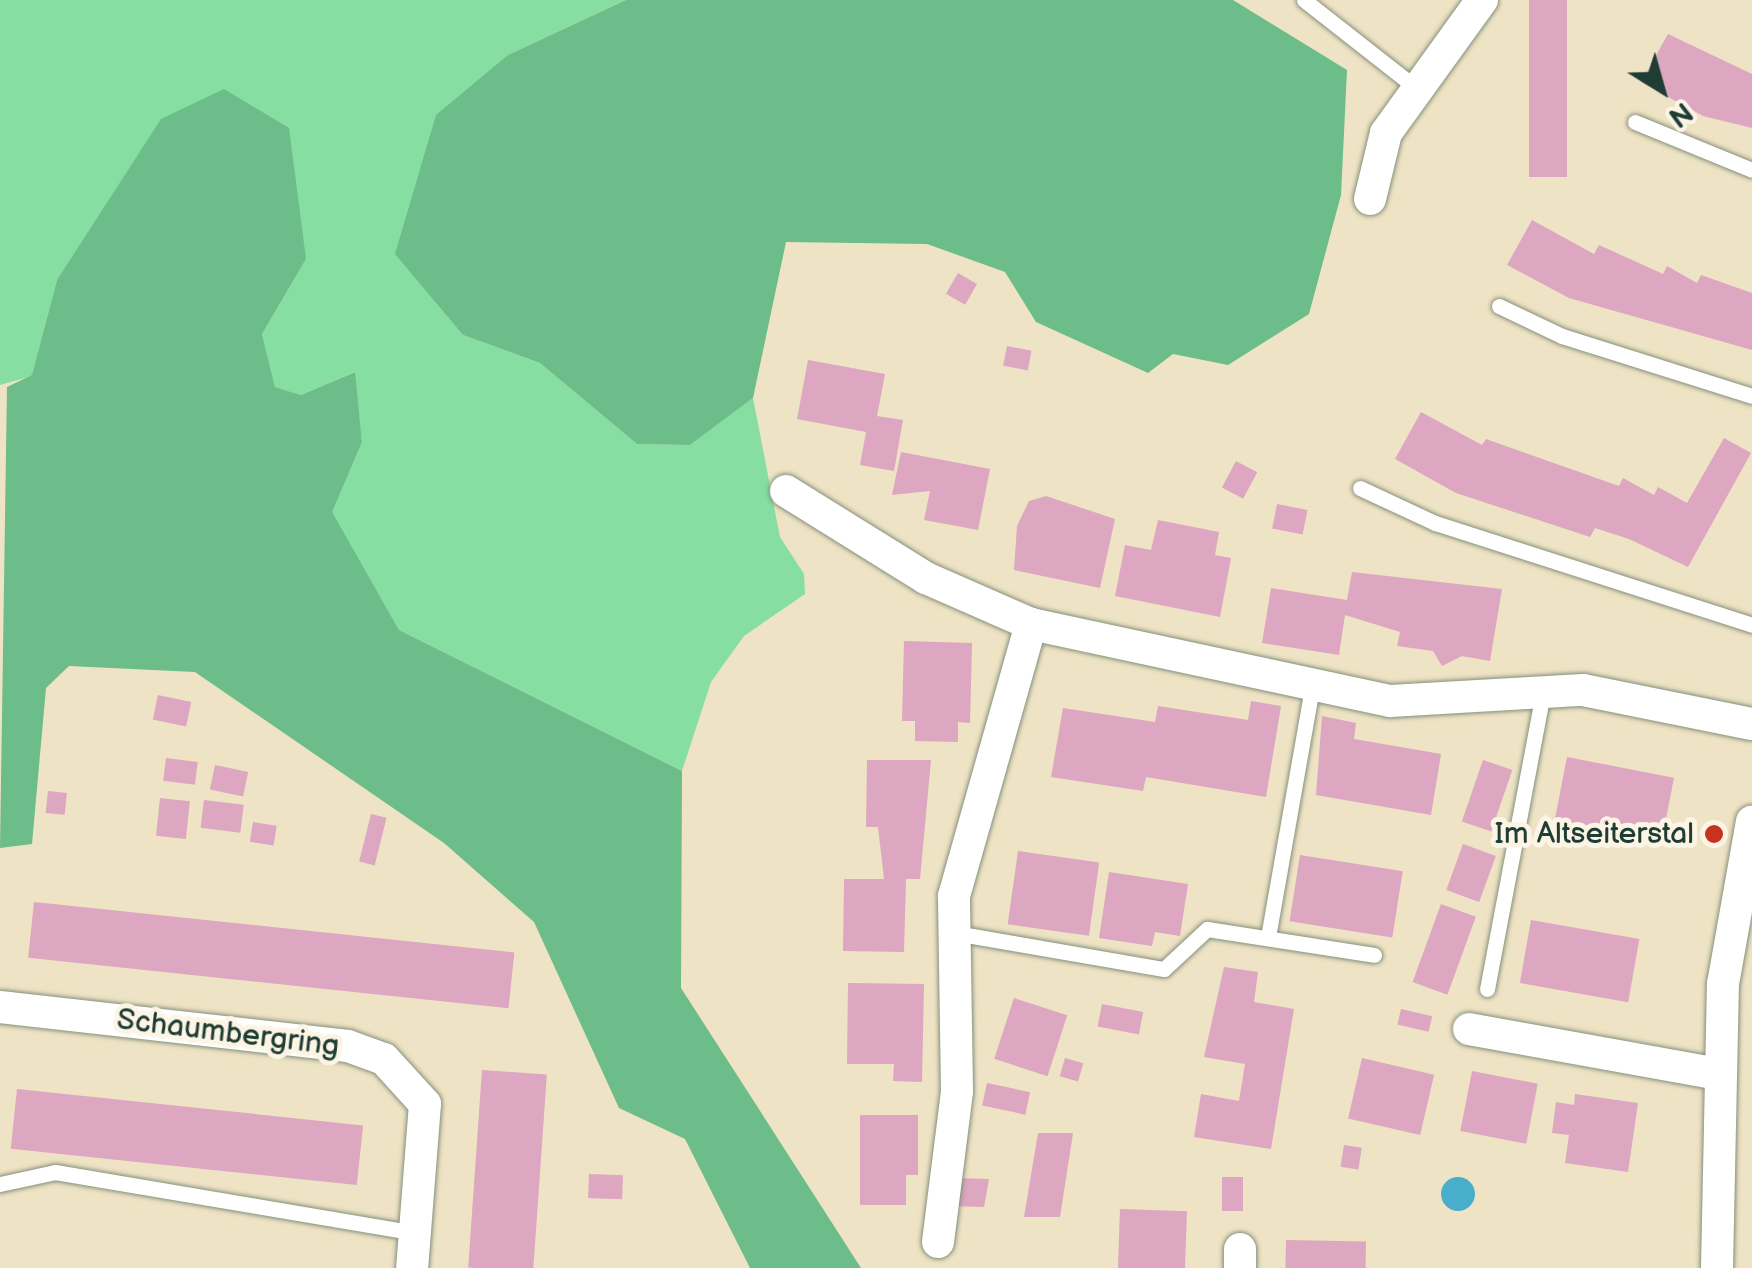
<!DOCTYPE html>
<style>
body{margin:0}
#map{position:relative;width:1752px;height:1268px;overflow:hidden;background:#eee3c4;font-family:"Balsamiq Sans",sans-serif}
div>[style]{position:absolute}
[style*='--x']{left:calc(var(--x)*1px);top:calc(var(--y)*1px);width:calc(var(--w)*1px);rotate:calc(var(--a)*1deg)}
.green>*{inset:0;background:#86dea3}
.forest>*{inset:0;background:#6cbd89}
.water>*{inset:0;background:#49aec9}
.round{border-radius:50%}
.building>*{inset:0;background:#dda6c1;transform-origin:0 0}
.roads{filter:drop-shadow(0 0 2px #86907c) drop-shadow(0 0 2px #86907c)}
.service>*{height:15px;margin:-7.5px;padding:0 7.5px;transform-origin:7.5px;border-radius:7.5px;background:#fff}
.minor>*{height:32px;margin:-16px;padding:0 16px;transform-origin:16px;border-radius:16px;background:#fff}
.dots>*{width:28px;height:28px;translate:-50% -50%;box-sizing:border-box;border:5px solid #fcf5e5;border-radius:50%}
span{translate:-50% -50%;white-space:nowrap;text-align:center;line-height:1.15;-webkit-text-stroke:10px #fcf5e5;paint-order:stroke}
.poi-label{font-size:30px;color:#1f3d34}
.right{translate:-100% -50%;text-align:right}
.street-label{font-size:30px;color:#1f3d34}
.north{position:absolute;left:1612px;top:40px;width:100px;height:100px;-webkit-text-stroke:8px #fcf5e5;paint-order:stroke;rotate:143deg;font-size:28px;font-weight:700;line-height:40px;text-align:center;color:#1f3d34}
.north::after{content:'';display:block;margin:auto;width:35px;height:45px;background:#1f3d34;clip-path:polygon(50% 0,100% 100%,50% 72%,0 100%)}
</style>
<div id="map">
<div class="green">
<i style="clip-path:polygon(0 0,626px 0,508px 55px,396px 254px,463px 335px,540px 363px,637px 444px,690px 445px,753px 398px,780px 537px,804px 574px,805px 594px,744px 636px,711px 682px,682px 771px,399px 630px,331px 512px,362px 442px,354px 372px,301px 395px,275px 387px,262px 334px,306px 259px,301px 246px,57px 280px,32px 376px,0 385px)"></i>
</div>
<div class="forest">
<i style="clip-path:polygon(626px 0,1233px 0,1347px 70px,1341px 195px,1309px 314px,1228px 365px,1173px 354px,1148px 373px,1036px 322px,1005px 272px,927px 244px,786px 242px,753px 398px,690px 445px,637px 444px,540px 363px,463px 335px,395px 254px,436px 115px,508px 55px)"></i>
<i style="clip-path:polygon(224px 89px,289px 128px,306px 259px,262px 334px,275px 387px,301px 395px,355px 372px,362px 442px,332px 512px,399px 630px,682px 771px,681px 988px,861px 1268px,750px 1268px,685px 1139px,619px 1108px,534px 922px,444px 843px,195px 672px,69px 666px,46px 688px,32px 844px,0 848px,7px 387px,32px 375px,57px 280px,161px 119px)"></i>
</div>
<div class="water">
<i class="round" style="left:1441px;top:1177px;width:34px;height:34px"></i>
</div>
<div class="building">
<i style="left:1529px;top:0;width:38px;height:177px"></i>
<i style="clip-path:polygon(1668px 34px,1752px 74px,1752px 128px,1703px 116px,1641px 82px)"></i>
<i style="clip-path:polygon(1532px 220px,1594px 254px,1599px 245px,1663px 274px,1667px 266px,1697px 283px,1701px 275px,1752px 293px,1752px 350px,1569px 298px,1507px 265px)"></i>
<i style="left:958px;top:273px;width:22px;height:24px;rotate:30deg"></i>
<i style="left:1007px;top:346px;width:25px;height:20px;rotate:11deg"></i>
<i style="clip-path:polygon(808px 360px,885px 374px,877px 416px,903px 420px,894px 471px,860px 465px,866px 432px,797px 419px)"></i>
<i style="clip-path:polygon(1421px 412px,1482px 445px,1486px 439px,1619px 486px,1623px 478px,1654px 495px,1658px 487px,1687px 503px,1724px 438px,1751px 453px,1688px 567px,1629px 539px,1595px 528px,1590px 537px,1456px 493px,1395px 459px)"></i>
<i style="clip-path:polygon(901px 452px,990px 469px,978px 530px,924px 520px,930px 491px,892px 495px)"></i>
<i style="left:1236px;top:461px;width:24px;height:30px;rotate:28deg"></i>
<i style="clip-path:polygon(1046px 496px,1115px 519px,1100px 588px,1014px 570px,1017px 526px,1029px 501px)"></i>
<i style="left:1277px;top:504px;width:31px;height:25px;rotate:11deg"></i>
<i style="clip-path:polygon(1158px 520px,1219px 532px,1215px 555px,1231px 558px,1220px 617px,1115px 596px,1125px 545px,1151px 550px)"></i>
<i style="clip-path:polygon(1352px 572px,1502px 589px,1490px 661px,1462px 656px,1442px 666px,1433px 651px,1397px 646px,1400px 632px,1345px 615px,1339px 655px,1262px 643px,1271px 588px,1347px 600px)"></i>
<i style="clip-path:polygon(904px 641px,972px 643px,970px 723px,958px 722px,958px 742px,915px 741px,915px 721px,902px 721px)"></i>
<i style="left:158px;top:695px;width:34px;height:25px;rotate:12deg"></i>
<i style="clip-path:polygon(1251px 701px,1281px 706px,1266px 797px,1146px 777px,1143px 791px,1051px 777px,1063px 708px,1155px 722px,1158px 706px,1248px 720px)"></i>
<i style="clip-path:polygon(1322px 716px,1356px 723px,1354px 739px,1441px 754px,1431px 815px,1316px 795px)"></i>
<i style="left:1567px;top:757px;width:109px;height:64px;rotate:11deg"></i>
<i style="left:166px;top:758px;width:32px;height:23px;rotate:7deg"></i>
<i style="clip-path:polygon(867px 760px,931px 760px,920px 879px,906px 879px,904px 952px,843px 951px,844px 879px,884px 879px,878px 827px,866px 827px)"></i>
<i style="left:1483px;top:760px;width:31px;height:65px;rotate:19deg"></i>
<i style="left:215px;top:765px;width:34px;height:25px;rotate:12deg"></i>
<i style="left:48px;top:791px;width:19px;height:22px;rotate:6deg"></i>
<i style="left:160px;top:798px;width:30px;height:38px;rotate:6deg"></i>
<i style="left:204px;top:800px;width:40px;height:28px;rotate:7deg"></i>
<i style="left:371px;top:814px;width:16px;height:49px;rotate:14deg"></i>
<i style="left:253px;top:822px;width:24px;height:20px;rotate:9deg"></i>
<i style="left:1463px;top:844px;width:35px;height:49px;rotate:20deg"></i>
<i style="left:1018px;top:851px;width:82px;height:74px;rotate:8deg"></i>
<i style="left:1300px;top:855px;width:104px;height:67px;rotate:9deg"></i>
<i style="clip-path:polygon(1109px 872px,1188px 884px,1180px 936px,1155px 932px,1152px 946px,1099px 938px)"></i>
<i style="left:34px;top:902px;width:483px;height:56px;rotate:6deg"></i>
<i style="left:1441px;top:904px;width:37px;height:83px;rotate:20deg"></i>
<i style="left:1531px;top:920px;width:110px;height:64px;rotate:10deg"></i>
<i style="clip-path:polygon(1224px 967px,1258px 972px,1254px 1002px,1294px 1009px,1271px 1149px,1194px 1137px,1201px 1094px,1239px 1101px,1245px 1064px,1204px 1057px)"></i>
<i style="clip-path:polygon(848px 983px,924px 984px,922px 1082px,893px 1081px,894px 1064px,847px 1064px)"></i>
<i style="left:1014px;top:998px;width:56px;height:64px;rotate:18deg"></i>
<i style="left:1102px;top:1004px;width:42px;height:23px;rotate:11deg"></i>
<i style="left:1401px;top:1009px;width:32px;height:16px;rotate:13deg"></i>
<i style="left:1065px;top:1058px;width:19px;height:19px;rotate:16deg"></i>
<i style="left:1362px;top:1058px;width:74px;height:62px;rotate:13deg"></i>
<i style="left:482px;top:1070px;width:65px;height:198px;rotate:4deg"></i>
<i style="left:1472px;top:1071px;width:67px;height:61px;rotate:11deg"></i>
<i style="left:987px;top:1083px;width:44px;height:23px;rotate:12deg"></i>
<i style="left:17px;top:1089px;width:348px;height:60px;rotate:6deg"></i>
<i style="clip-path:polygon(1575px 1094px,1638px 1103px,1628px 1172px,1565px 1163px,1569px 1135px,1552px 1133px,1556px 1102px,1574px 1105px)"></i>
<i style="clip-path:polygon(860px 1115px,918px 1115px,918px 1175px,906px 1175px,906px 1205px,860px 1205px)"></i>
<i style="clip-path:polygon(1038px 1133px,1073px 1133px,1060px 1217px,1024px 1217px)"></i>
<i style="left:1344px;top:1145px;width:18px;height:22px;rotate:9deg"></i>
<i style="left:589px;top:1174px;width:34px;height:24px;rotate:2deg"></i>
<i style="left:1222px;top:1177px;width:21px;height:34px"></i>
<i style="clip-path:polygon(953px 1178px,989px 1179px,984px 1207px,949px 1206px)"></i>
<i style="left:1120px;top:1209px;width:67px;height:59px;rotate:2deg"></i>
<i style="left:1286px;top:1240px;width:80px;height:28px;rotate:1deg"></i>
</div>
<div class="roads">
<div class="service">
<i style="--x:1304;--y:0;--w:141;--a:38.1"></i>
<i style="--x:1635;--y:122;--w:126;--a:22.3"></i>
<i style="--x:1499;--y:306;--w:70;--a:25.5"></i>
<i style="--x:1562;--y:336;--w:199;--a:17.5"></i>
<i style="--x:1360;--y:488;--w:83;--a:25"></i>
<i style="--x:1435;--y:523;--w:333;--a:17.8"></i>
<i style="--x:955;--y:933;--w:212;--a:9.8"></i>
<i style="--x:1164;--y:969;--w:59;--a:-42.9"></i>
<i style="--x:1207;--y:929;--w:169;--a:8.8"></i>
<i style="--x:1268;--y:937;--w:253;--a:-80"></i>
<i style="--x:1487;--y:989;--w:301;--a:-79.3"></i>
<i style="--x:0;--y:1184;--w:56;--a:-12.3"></i>
<i style="--x:55;--y:1172;--w:364;--a:9.6"></i>
</div>
<div class="minor">
<i style="--x:1370;--y:199;--w:68;--a:-76.4"></i>
<i style="--x:1386;--y:133;--w:164;--a:-54.2"></i>
<i style="--x:786;--y:491;--w:165;--a:31.9"></i>
<i style="--x:926;--y:578;--w:115;--a:23.7"></i>
<i style="--x:1031;--y:624;--w:367;--a:12.1"></i>
<i style="--x:1390;--y:701;--w:193;--a:-3.3"></i>
<i style="--x:1583;--y:690;--w:172;--a:11.4"></i>
<i style="--x:0;--y:1007;--w:350;--a:6.4"></i>
<i style="--x:348;--y:1046;--w:38;--a:20"></i>
<i style="--x:384;--y:1059;--w:61;--a:47.7"></i>
<i style="--x:425;--y:1104;--w:165;--a:94.5"></i>
<i style="--x:1469;--y:1029;--w:253;--a:10.2"></i>
<i style="--x:938;--y:1242;--w:152;--a:-82.8"></i>
<i style="--x:957;--y:1091;--w:195;--a:-90.9"></i>
<i style="--x:954;--y:896;--w:283;--a:-74.2"></i>
<i style="--x:1240;--y:1268;--w:19;--a:-90"></i>
<i style="--x:1717;--y:1268;--w:284;--a:-88.8"></i>
<i style="--x:1723;--y:984;--w:165;--a:-79.9"></i>
</div>
</div>
<div class="dots">
<i style="left:1714px;top:834px;background:#c8321e"></i>
</div>
<div class="poi-label">
<span class="right" style="left:1694px;top:834px">Im Altseiterstal</span>
</div>
<div class="street-label">
<span style="left:228px;top:1033px;rotate:7deg">Schaumbergring</span>
</div>
<div class="north">N</div>
</div>
